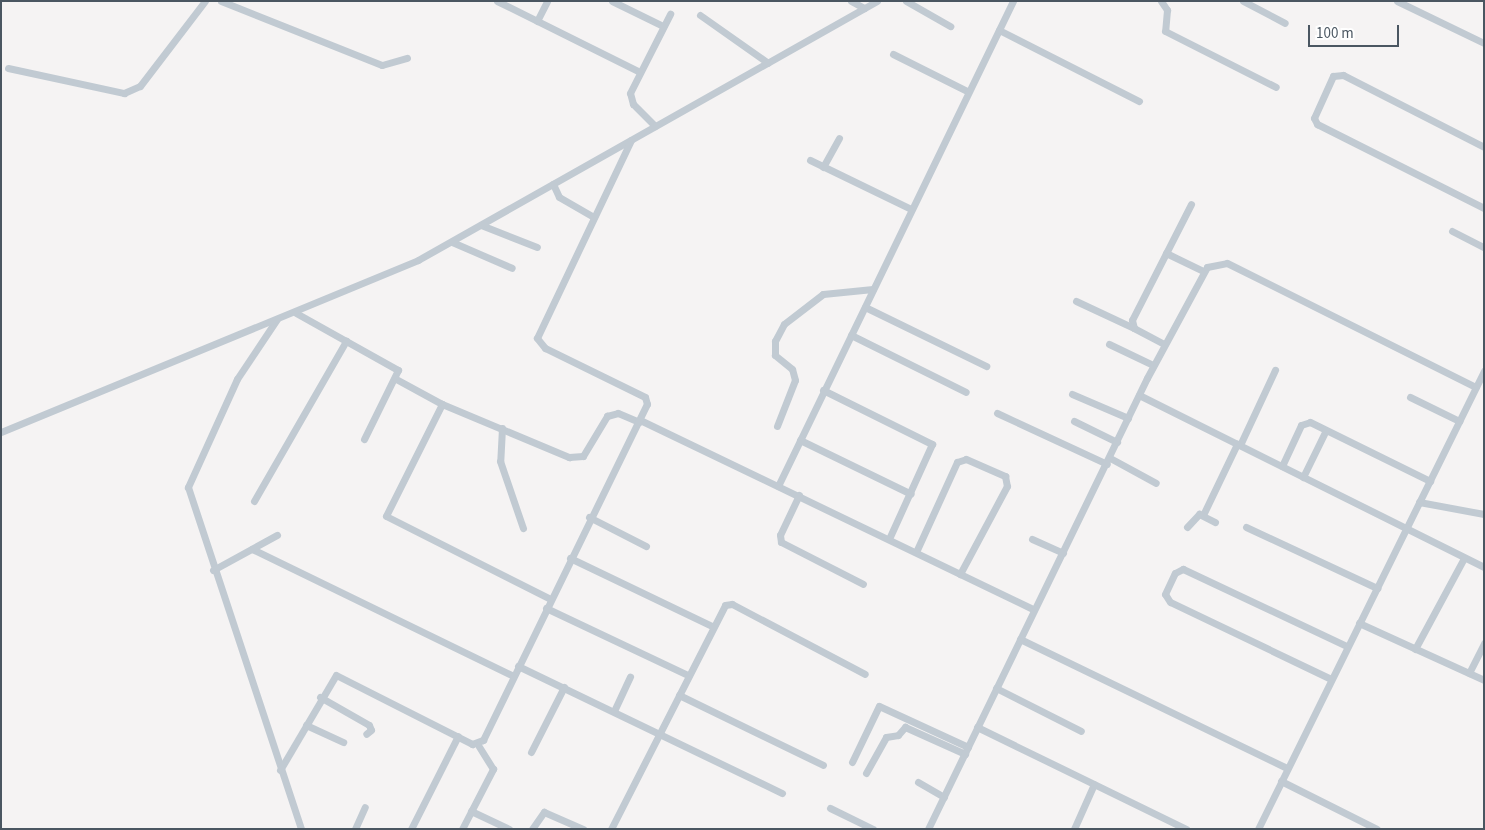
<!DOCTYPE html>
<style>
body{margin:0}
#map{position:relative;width:1485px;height:830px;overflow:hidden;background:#f5f3f3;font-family:"Source Sans 3",sans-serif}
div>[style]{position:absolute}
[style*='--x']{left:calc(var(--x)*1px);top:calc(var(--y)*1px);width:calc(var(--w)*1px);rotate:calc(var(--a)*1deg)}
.minor>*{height:7px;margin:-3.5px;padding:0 3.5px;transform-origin:3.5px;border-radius:3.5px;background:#c1cad2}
span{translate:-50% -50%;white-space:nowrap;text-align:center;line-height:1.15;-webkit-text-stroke:4.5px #fff;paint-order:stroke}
.frame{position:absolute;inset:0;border:2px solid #4a5661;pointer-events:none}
.scale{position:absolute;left:1308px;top:25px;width:91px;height:22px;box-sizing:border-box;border:2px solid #4a5661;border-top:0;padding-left:6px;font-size:15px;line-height:18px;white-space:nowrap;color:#4a5661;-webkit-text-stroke:4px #fff;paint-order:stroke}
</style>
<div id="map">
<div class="minor">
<i style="--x:221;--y:1;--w:173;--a:21.7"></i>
<i style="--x:382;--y:65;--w:26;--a:-16"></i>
<i style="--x:497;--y:1;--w:157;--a:26.4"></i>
<i style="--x:612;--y:1;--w:57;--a:26.1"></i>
<i style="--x:851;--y:1;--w:15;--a:28"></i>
<i style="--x:906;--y:1;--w:51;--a:29.6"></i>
<i style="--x:1161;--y:1;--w:11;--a:56"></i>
<i style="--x:1167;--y:10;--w:21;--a:95"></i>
<i style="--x:1165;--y:31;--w:124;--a:26.8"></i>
<i style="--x:1243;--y:1;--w:47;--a:27.6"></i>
<i style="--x:1397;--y:1;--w:97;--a:25.8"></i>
<i style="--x:700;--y:15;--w:83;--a:35.2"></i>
<i style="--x:537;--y:21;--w:22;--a:-63"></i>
<i style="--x:999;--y:30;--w:157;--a:26.9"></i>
<i style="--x:893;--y:54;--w:83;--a:26.6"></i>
<i style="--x:8;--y:68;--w:119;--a:12.2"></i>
<i style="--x:124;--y:93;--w:17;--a:-24"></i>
<i style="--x:140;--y:86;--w:107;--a:-52.6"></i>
<i style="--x:655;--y:126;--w:31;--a:-135"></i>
<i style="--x:633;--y:104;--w:11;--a:-105"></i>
<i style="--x:630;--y:93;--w:89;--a:-63.1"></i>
<i style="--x:1484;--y:147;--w:158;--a:-152.9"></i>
<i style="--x:1343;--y:75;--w:10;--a:174"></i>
<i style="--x:1333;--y:76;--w:46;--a:114.3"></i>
<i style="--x:1314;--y:118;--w:7;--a:63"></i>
<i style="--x:1317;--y:124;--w:187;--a:26.7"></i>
<i style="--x:810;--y:160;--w:112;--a:25.9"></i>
<i style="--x:823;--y:167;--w:33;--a:-61"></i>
<i style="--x:553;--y:184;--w:14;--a:65"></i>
<i style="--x:559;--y:197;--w:39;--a:30"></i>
<i style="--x:481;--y:225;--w:60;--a:21.4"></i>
<i style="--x:1452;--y:231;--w:36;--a:27"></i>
<i style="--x:452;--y:242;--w:65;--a:23.4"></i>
<i style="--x:1166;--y:253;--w:41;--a:25.9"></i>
<i style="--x:1076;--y:301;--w:64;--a:25"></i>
<i style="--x:865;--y:307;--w:135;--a:26"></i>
<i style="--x:296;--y:313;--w:117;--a:29.2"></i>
<i style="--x:398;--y:370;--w:77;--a:116.2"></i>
<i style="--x:277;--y:319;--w:72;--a:123.7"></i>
<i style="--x:237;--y:379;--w:119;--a:114.4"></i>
<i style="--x:188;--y:487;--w:360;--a:71.7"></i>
<i style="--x:851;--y:335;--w:128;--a:26.4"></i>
<i style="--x:1109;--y:344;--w:49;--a:25.5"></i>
<i style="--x:1164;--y:344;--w:34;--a:-152"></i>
<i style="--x:1134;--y:328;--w:8;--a:-104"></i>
<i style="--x:1132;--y:320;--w:130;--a:-63"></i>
<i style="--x:396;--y:379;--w:52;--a:28.5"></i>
<i style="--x:442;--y:404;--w:138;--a:22.7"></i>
<i style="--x:569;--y:457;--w:14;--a:-4"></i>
<i style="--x:583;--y:456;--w:47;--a:-59"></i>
<i style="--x:607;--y:416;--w:11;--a:-15"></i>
<i style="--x:618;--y:413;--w:23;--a:23"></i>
<i style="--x:823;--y:390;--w:122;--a:26.4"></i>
<i style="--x:932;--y:444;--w:104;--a:114.4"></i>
<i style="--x:1072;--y:394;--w:61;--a:23.2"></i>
<i style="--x:1139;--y:395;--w:385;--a:26.5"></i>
<i style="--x:1410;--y:397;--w:55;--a:26.1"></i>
<i style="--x:442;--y:404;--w:125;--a:116.6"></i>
<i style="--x:386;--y:516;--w:184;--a:26.8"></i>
<i style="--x:997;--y:413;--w:121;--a:24.9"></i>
<i style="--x:640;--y:420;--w:437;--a:25.7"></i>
<i style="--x:1074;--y:421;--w:48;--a:26"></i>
<i style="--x:777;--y:426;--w:49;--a:-68.6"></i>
<i style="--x:795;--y:380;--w:11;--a:-105"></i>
<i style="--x:792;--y:369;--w:22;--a:-141"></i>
<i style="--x:775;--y:355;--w:14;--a:-90"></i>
<i style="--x:775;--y:341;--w:19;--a:-62"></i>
<i style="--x:784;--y:324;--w:49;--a:-37.6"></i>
<i style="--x:823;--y:294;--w:50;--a:-5.7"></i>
<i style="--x:502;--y:428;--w:33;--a:93"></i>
<i style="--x:500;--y:461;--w:71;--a:71.1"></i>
<i style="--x:1;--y:432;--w:451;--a:-22.4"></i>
<i style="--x:418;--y:260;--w:527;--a:-29.43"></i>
<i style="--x:800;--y:440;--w:123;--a:25.9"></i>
<i style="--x:1240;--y:445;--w:83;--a:-65"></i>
<i style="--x:1110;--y:458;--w:52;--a:28.5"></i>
<i style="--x:1282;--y:466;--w:45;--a:-65.1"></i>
<i style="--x:1301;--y:425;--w:9;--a:-18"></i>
<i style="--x:1310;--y:422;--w:134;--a:26.2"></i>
<i style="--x:1303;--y:477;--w:52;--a:-63.9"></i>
<i style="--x:778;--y:486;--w:539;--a:-64.15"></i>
<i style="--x:799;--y:495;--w:44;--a:115.4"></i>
<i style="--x:780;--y:535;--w:7;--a:82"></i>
<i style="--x:781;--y:542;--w:92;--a:27.1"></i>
<i style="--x:254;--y:501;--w:185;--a:-60.1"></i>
<i style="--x:1419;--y:502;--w:66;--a:10.5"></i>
<i style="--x:1203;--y:515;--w:79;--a:-64.4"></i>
<i style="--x:589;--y:517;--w:64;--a:27"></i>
<i style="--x:1187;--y:527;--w:18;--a:-47"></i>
<i style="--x:1199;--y:514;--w:18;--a:27"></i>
<i style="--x:1246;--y:527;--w:145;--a:25"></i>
<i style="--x:1032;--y:539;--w:34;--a:24"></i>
<i style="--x:252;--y:549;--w:290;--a:25.9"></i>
<i style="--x:916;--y:552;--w:99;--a:-65.5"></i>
<i style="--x:957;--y:462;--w:9;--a:-18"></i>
<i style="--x:966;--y:459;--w:43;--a:23.6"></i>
<i style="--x:1005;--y:476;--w:10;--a:79"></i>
<i style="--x:1007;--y:486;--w:100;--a:118.1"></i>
<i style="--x:570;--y:558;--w:157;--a:25.6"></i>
<i style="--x:213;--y:570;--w:73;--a:-28.7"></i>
<i style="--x:546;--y:608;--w:157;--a:25.3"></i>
<i style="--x:1359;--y:623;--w:137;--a:24.5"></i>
<i style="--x:1020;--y:639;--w:297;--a:25.8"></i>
<i style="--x:1415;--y:649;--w:103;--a:-61.7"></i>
<i style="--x:518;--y:666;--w:293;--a:25.7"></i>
<i style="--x:1469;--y:673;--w:34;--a:-63"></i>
<i style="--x:1331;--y:679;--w:178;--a:-154.4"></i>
<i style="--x:1170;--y:602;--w:9;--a:-122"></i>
<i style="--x:1165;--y:594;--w:23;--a:-65"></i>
<i style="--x:1175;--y:573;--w:9;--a:-27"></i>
<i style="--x:1183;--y:569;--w:181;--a:25.2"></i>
<i style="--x:996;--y:688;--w:95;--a:26.8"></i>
<i style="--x:679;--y:695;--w:160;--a:25.9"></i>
<i style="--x:320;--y:697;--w:56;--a:29.7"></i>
<i style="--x:369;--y:725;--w:5;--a:68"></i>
<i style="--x:371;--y:730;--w:6;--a:141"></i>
<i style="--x:614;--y:711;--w:38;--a:-65"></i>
<i style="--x:306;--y:725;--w:41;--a:24.7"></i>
<i style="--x:977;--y:727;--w:233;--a:26"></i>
<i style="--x:531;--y:752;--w:73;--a:-63.1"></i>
<i style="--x:852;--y:762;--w:62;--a:-64.3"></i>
<i style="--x:879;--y:706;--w:98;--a:24.7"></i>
<i style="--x:280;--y:770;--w:110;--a:-59.5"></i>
<i style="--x:336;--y:675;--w:153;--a:26.9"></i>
<i style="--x:472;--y:744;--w:12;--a:-20"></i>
<i style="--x:483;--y:740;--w:374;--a:-64"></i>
<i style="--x:647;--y:404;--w:7;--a:-106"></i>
<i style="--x:645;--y:397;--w:111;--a:-153.9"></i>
<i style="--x:545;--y:348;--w:13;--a:-129"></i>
<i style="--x:537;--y:338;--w:219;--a:-64.6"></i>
<i style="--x:866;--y:773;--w:41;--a:-60.9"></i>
<i style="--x:886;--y:737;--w:12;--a:-9"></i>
<i style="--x:898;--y:735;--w:11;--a:-49"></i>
<i style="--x:905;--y:727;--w:66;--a:24.2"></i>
<i style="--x:1281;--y:781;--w:107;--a:26.6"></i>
<i style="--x:918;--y:782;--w:30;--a:30"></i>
<i style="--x:830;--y:808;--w:48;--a:26"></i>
<i style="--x:471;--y:811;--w:42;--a:25.3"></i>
<i style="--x:355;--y:829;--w:24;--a:-66"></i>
<i style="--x:411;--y:829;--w:104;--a:-63.2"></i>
<i style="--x:462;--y:829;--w:68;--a:-62.7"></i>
<i style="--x:493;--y:769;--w:28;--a:-122"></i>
<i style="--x:532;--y:829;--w:21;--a:-55"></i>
<i style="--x:544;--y:812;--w:43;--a:23.6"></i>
<i style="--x:611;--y:829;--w:251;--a:-63"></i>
<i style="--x:725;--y:605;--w:7;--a:-8"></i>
<i style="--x:732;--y:604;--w:150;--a:27.8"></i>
<i style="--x:928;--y:829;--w:501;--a:-64.1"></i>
<i style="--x:1147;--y:378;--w:126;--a:-61.6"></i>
<i style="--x:1207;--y:267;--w:20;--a:-11"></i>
<i style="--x:1227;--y:263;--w:278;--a:26.5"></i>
<i style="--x:1074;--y:829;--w:49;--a:-66"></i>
<i style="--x:1258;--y:829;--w:511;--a:-63.74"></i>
</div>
<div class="frame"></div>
<div class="scale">100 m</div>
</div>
